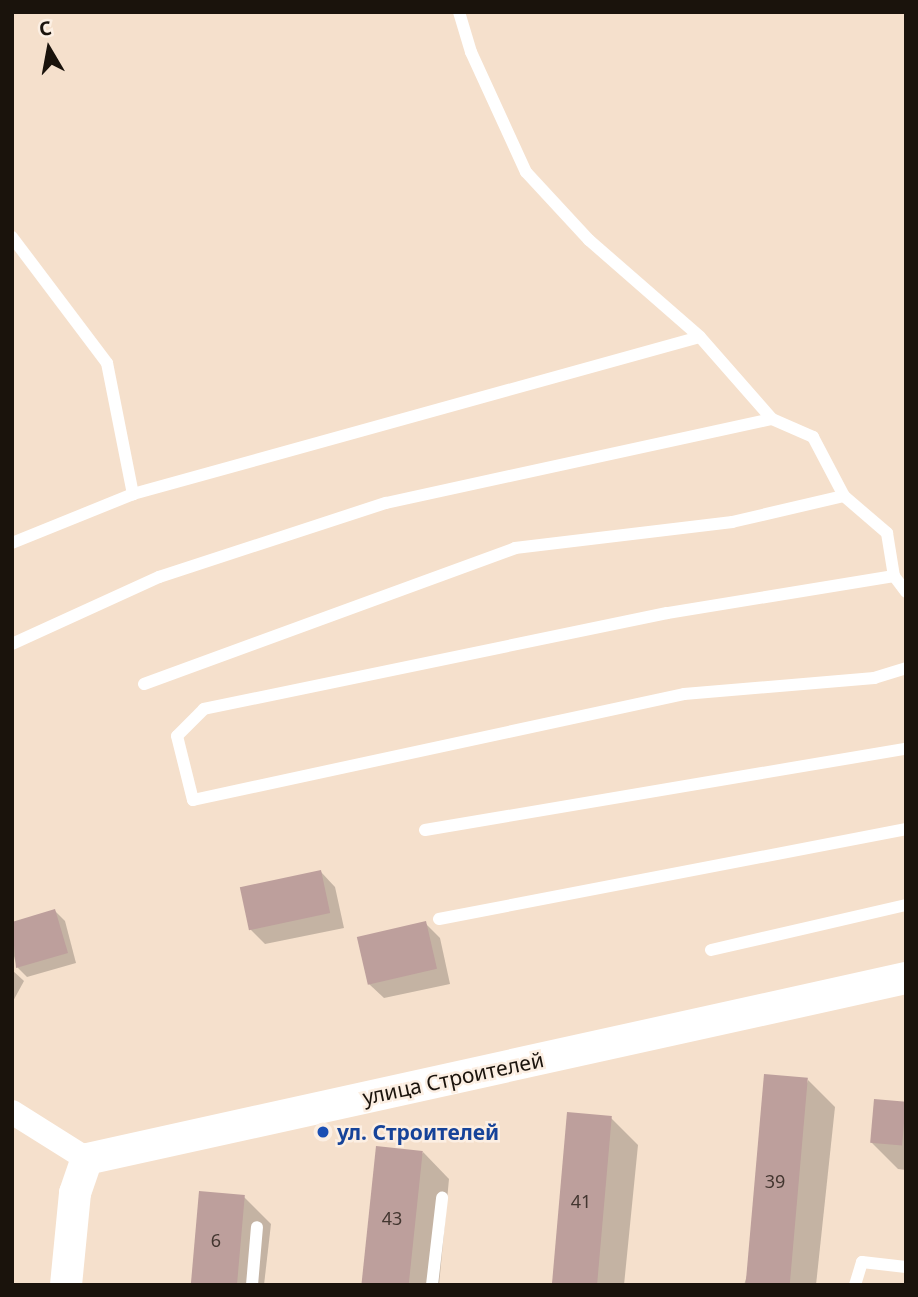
<!DOCTYPE html>
<meta charset="utf-8">
<style>
body{margin:0}
#map{position:relative;width:918px;height:1297px;overflow:hidden;background:#f5e0cc;font-family:"Noto Sans",sans-serif}
div>[style]{position:absolute}
[style*='--x']{left:calc(var(--x)*1px);top:calc(var(--y)*1px);width:calc(var(--w)*1px);rotate:calc(var(--a)*1deg)}
.shadow>*{inset:0;background:#0003}
.building>*{inset:0;background:#bd9f9c;transform-origin:0 0}
.service>*{height:12px;margin:-6px;padding:0 6px;transform-origin:6px;border-radius:6px;background:#fff}
.minor>*{height:24px;margin:-12px;padding:0 12px;transform-origin:12px;border-radius:12px;background:#fff}
.tertiary>*{height:32px;margin:-16px;padding:0 16px;transform-origin:16px;border-radius:16px;background:#fff}
.dots>*{width:19px;height:19px;translate:-50% -50%;box-sizing:border-box;border:4px solid #fcefe3;border-radius:50%}
span{translate:-50% -50%;white-space:nowrap;text-align:center;line-height:1.15;-webkit-text-stroke:5px #fcefe3;paint-order:stroke}
.number-label{font-size:18px;color:#433630}
.number-label span{-webkit-text-stroke-width:0}
.street-label{font-size:21px;color:#1a130c}
.transit-label{font-size:21px;color:#164399;font-weight:700}
.left{translate:0 -50%;text-align:left}
.frame{position:absolute;inset:0;border:14px solid #1a130c;pointer-events:none}
.north{position:absolute;left:14px;top:14px;width:70px;height:70px;-webkit-text-stroke:5px #fcefe3;paint-order:stroke;rotate:350deg;font-size:19px;font-weight:700;line-height:28px;text-align:center;color:#1a130c}
.north::after{content:'';display:block;margin:auto;width:24px;height:32px;background:#1a130c;clip-path:polygon(50% 0,100% 100%,50% 72%,0 100%)}
</style>
<div id="map">
<div class="shadow">
<i style="clip-path:polygon(321px 872px,335px 887px,344px 928px,265px 944px,250px 929px)"></i>
<i style="clip-path:polygon(55px 911px,65px 921px,76px 963px,27px 977px,17px 967px,12px 949px,12px 923px)"></i>
<i style="clip-path:polygon(425px 923px,440px 938px,450px 984px,384px 998px,369px 984px)"></i>
<i style="clip-path:polygon(12px 970px,24px 981px,12px 1003px)"></i>
<i style="clip-path:polygon(808px 1080px,835px 1107px,816px 1285px,744px 1285px)"></i>
<i style="clip-path:polygon(906px 1104px,906px 1170px,898px 1169px,871px 1142px)"></i>
<i style="clip-path:polygon(611px 1118px,638px 1145px,624px 1285px,552px 1285px)"></i>
<i style="clip-path:polygon(423px 1152px,449px 1179px,439px 1285px,363px 1285px)"></i>
<i style="clip-path:polygon(244px 1197px,271px 1224px,264px 1285px,190px 1285px)"></i>
</div>
<div class="building">
<i style="left:321px;top:870px;width:44px;height:83px;rotate:78deg"></i>
<i style="clip-path:polygon(55px 909px,68px 953px,16px 968px,12px 922px)"></i>
<i style="left:426px;top:921px;width:49px;height:71px;rotate:77deg"></i>
<i style="left:764px;top:1074px;width:44px;height:212px;rotate:5deg"></i>
<i style="left:874px;top:1099px;width:32px;height:44px;rotate:5deg"></i>
<i style="left:567px;top:1112px;width:45px;height:174px;rotate:5deg"></i>
<i style="left:376px;top:1146px;width:47px;height:140px;rotate:6deg"></i>
<i style="left:199px;top:1191px;width:46px;height:95px;rotate:5deg"></i>
</div>
<div class="service">
<i style="--x:459;--y:12;--w:42;--a:73.3"></i>
<i style="--x:471;--y:52;--w:132;--a:65.4"></i>
<i style="--x:526;--y:172;--w:93;--a:47.2"></i>
<i style="--x:589;--y:240;--w:147;--a:41.1"></i>
<i style="--x:700;--y:337;--w:109;--a:48.7"></i>
<i style="--x:772;--y:419;--w:45;--a:23.7"></i>
<i style="--x:813;--y:437;--w:67;--a:62.3"></i>
<i style="--x:844;--y:496;--w:57;--a:40.7"></i>
<i style="--x:887;--y:533;--w:44;--a:80.8"></i>
<i style="--x:894;--y:576;--w:20;--a:53"></i>
<i style="--x:12;--y:237;--w:158;--a:53"></i>
<i style="--x:107;--y:363;--w:134;--a:78.8"></i>
<i style="--x:133;--y:494;--w:588;--a:-15.48"></i>
<i style="--x:12;--y:543;--w:131;--a:-22"></i>
<i style="--x:894;--y:576;--w:230;--a:170.7"></i>
<i style="--x:667;--y:613;--w:473;--a:168.3"></i>
<i style="--x:204;--y:709;--w:38;--a:135"></i>
<i style="--x:177;--y:736;--w:66;--a:76"></i>
<i style="--x:193;--y:800;--w:502;--a:-12.18"></i>
<i style="--x:684;--y:694;--w:191;--a:-4.8"></i>
<i style="--x:874;--y:678;--w:34;--a:-17"></i>
<i style="--x:12;--y:644;--w:162;--a:-24.5"></i>
<i style="--x:159;--y:577;--w:239;--a:-18.1"></i>
<i style="--x:386;--y:503;--w:395;--a:-12.3"></i>
<i style="--x:144;--y:684;--w:395;--a:-20.1"></i>
<i style="--x:515;--y:548;--w:219;--a:-6.8"></i>
<i style="--x:732;--y:522;--w:115;--a:-13.1"></i>
<i style="--x:425;--y:830;--w:488;--a:-9.6"></i>
<i style="--x:439;--y:919;--w:476;--a:-10.9"></i>
<i style="--x:711;--y:950;--w:200;--a:-13"></i>
<i style="--x:252;--y:1285;--w:58;--a:-85.1"></i>
<i style="--x:432;--y:1285;--w:88;--a:-83.4"></i>
<i style="--x:855;--y:1285;--w:24;--a:-73"></i>
<i style="--x:862;--y:1262;--w:44;--a:6.5"></i>
</div>
<div class="minor">
<i style="--x:12;--y:1112;--w:89;--a:32.1"></i>
</div>
<div class="tertiary">
<i style="--x:66;--y:1285;--w:92;--a:-84.4"></i>
<i style="--x:75;--y:1193;--w:36;--a:-71"></i>
<i style="--x:87;--y:1159;--w:839;--a:-12.46"></i>
</div>
<div class="dots">
<i style="left:323px;top:1132px;background:#1a4fb4"></i>
</div>
<div class="number-label">
<span style="left:775px;top:1181px">39</span>
<span style="left:581px;top:1201px">41</span>
<span style="left:392px;top:1218px">43</span>
<span style="left:216px;top:1240px">6</span>
</div>
<div class="street-label">
<span style="left:453px;top:1078px;rotate:-12deg">улица Строителей</span>
</div>
<div class="transit-label">
<span class="left" style="left:337px;top:1132px">ул. Строителей</span>
</div>
<div class="frame"></div>
<div class="north">С</div>
</div>
